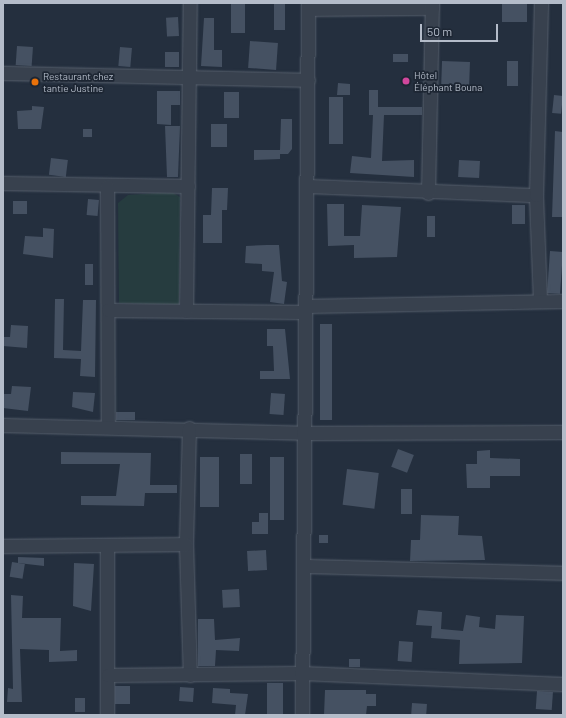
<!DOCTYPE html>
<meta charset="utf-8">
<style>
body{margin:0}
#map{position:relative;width:566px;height:718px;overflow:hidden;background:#242f3e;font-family:Barlow,sans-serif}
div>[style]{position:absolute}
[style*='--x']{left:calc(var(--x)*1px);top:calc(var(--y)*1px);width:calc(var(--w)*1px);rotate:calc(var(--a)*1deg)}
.green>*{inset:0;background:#263c3f}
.building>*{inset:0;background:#455162;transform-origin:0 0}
.roads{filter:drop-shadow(0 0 1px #565f6c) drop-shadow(0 0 1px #565f6c)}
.minor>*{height:13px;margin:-6.5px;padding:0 6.5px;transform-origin:6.5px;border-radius:6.5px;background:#38414e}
.dots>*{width:11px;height:11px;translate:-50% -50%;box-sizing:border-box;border:2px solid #1d2633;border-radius:50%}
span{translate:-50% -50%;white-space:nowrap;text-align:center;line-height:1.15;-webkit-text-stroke:3.5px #1d2633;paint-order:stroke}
.poi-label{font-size:10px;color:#b4bcc9}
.left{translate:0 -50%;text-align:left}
.frame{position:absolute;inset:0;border:4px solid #b4bcc9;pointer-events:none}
.scale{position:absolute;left:420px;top:24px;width:78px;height:18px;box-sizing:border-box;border:2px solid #b4bcc9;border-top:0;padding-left:5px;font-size:12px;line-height:14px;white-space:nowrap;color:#b4bcc9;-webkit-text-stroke:3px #1d2633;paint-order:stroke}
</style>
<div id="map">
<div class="green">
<i style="clip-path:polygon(172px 192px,180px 197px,179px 305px,119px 303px,118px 203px,128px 195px)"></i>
</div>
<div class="building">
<i style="left:231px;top:3px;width:14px;height:30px"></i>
<i style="left:274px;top:3px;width:11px;height:27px"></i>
<i style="left:502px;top:3px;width:25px;height:19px"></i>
<i style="left:178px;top:17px;width:19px;height:12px;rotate:87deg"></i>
<i style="clip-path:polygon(204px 18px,214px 18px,214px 50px,222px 50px,222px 67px,201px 66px)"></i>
<i style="left:250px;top:41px;width:28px;height:27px;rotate:4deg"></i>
<i style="left:17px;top:46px;width:16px;height:19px;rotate:4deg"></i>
<i style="left:120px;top:47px;width:12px;height:19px;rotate:5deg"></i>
<i style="left:165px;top:52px;width:14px;height:15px"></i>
<i style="left:393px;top:54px;width:15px;height:8px"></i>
<i style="left:442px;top:61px;width:28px;height:23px;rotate:2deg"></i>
<i style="left:507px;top:61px;width:11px;height:25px"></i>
<i style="clip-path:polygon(338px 83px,350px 84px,350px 95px,337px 95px)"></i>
<i style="clip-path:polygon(369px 90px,378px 90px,378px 107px,422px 107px,422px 115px,384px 115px,382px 161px,414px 160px,414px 177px,350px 173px,352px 156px,371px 158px,373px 115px,369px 115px)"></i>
<i style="clip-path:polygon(157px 91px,180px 91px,180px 105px,171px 105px,171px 125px,157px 124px)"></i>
<i style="left:224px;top:92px;width:15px;height:26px"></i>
<i style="left:554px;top:95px;width:9px;height:18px;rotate:6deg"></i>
<i style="left:329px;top:97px;width:14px;height:47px"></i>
<i style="clip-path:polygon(32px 106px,44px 107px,41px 129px,18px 129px,17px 111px,32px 110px)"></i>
<i style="clip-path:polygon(281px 119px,292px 119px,292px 149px,288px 154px,280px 154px,280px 159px,254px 160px,254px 150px,280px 150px)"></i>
<i style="left:211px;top:124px;width:16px;height:23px"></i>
<i style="clip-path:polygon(165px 126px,180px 126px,178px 177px,167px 177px)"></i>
<i style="left:83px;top:129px;width:9px;height:8px"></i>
<i style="clip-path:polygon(555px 131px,563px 132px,563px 217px,552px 217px)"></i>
<i style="left:51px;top:158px;width:17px;height:17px;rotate:7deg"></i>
<i style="left:459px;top:160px;width:21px;height:17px;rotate:3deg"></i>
<i style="clip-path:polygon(212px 188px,228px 188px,227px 210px,222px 210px,222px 243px,203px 243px,203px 215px,211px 215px)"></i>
<i style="left:88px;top:199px;width:11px;height:16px;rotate:5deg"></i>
<i style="left:13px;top:201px;width:14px;height:13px"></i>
<i style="clip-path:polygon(327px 204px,344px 204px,344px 236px,360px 236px,362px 205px,401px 207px,397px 257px,354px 258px,354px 245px,328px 246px)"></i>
<i style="left:512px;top:205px;width:13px;height:19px"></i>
<i style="left:427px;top:216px;width:8px;height:21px"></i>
<i style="clip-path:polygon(43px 228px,54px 229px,53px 258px,23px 254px,25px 236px,43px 237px)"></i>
<i style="clip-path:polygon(267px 245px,279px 245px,282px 281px,287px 282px,284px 304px,270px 302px,274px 272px,262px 271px,262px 264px,245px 263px,246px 246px)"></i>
<i style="left:550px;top:251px;width:13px;height:42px;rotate:4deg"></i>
<i style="left:85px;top:264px;width:8px;height:21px"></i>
<i style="clip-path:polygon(55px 299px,64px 299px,63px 350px,81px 351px,83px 300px,96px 300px,95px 377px,80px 376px,81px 359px,54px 358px)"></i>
<i style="left:320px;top:324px;width:12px;height:96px"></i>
<i style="clip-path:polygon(11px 325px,28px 326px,27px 348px,3px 346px,3px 337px,10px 337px)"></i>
<i style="clip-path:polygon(267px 329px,285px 329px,290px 379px,260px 379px,260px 371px,274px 371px,273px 346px,267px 346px)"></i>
<i style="clip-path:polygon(12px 386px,31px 387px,28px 411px,3px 408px,3px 394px,11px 394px)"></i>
<i style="clip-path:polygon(73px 392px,95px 393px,93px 412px,72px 407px)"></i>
<i style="left:271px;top:393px;width:14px;height:21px;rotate:4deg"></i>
<i style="left:116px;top:412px;width:19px;height:8px"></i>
<i style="left:398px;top:449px;width:17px;height:19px;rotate:21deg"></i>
<i style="clip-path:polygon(490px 450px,490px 458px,520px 459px,520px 476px,490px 476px,490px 488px,467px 488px,466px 464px,477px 464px,477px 451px)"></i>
<i style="clip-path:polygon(61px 452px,151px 453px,150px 485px,177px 485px,177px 493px,145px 493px,144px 506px,81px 505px,81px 496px,116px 496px,120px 464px,61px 464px)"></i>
<i style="left:240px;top:454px;width:12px;height:30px"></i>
<i style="left:200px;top:457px;width:19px;height:50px"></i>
<i style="left:270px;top:457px;width:14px;height:63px"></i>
<i style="left:347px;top:469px;width:32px;height:36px;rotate:7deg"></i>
<i style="left:401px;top:489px;width:11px;height:25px"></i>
<i style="clip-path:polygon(259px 513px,268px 513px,268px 534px,252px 534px,252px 522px,259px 522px)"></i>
<i style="clip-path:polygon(421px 515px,459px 516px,458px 535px,482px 536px,485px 560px,410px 561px,411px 540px,420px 540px)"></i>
<i style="left:319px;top:535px;width:9px;height:8px"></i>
<i style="left:266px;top:550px;width:20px;height:19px;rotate:87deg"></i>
<i style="clip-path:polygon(18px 557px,44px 558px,44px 566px,18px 563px)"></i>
<i style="left:12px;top:562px;width:13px;height:15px;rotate:9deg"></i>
<i style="clip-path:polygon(74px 563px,94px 564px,91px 611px,73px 606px)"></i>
<i style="left:239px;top:589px;width:18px;height:17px;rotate:87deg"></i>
<i style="clip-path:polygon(11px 595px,23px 596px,22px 618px,61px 618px,60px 651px,77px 650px,77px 661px,49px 662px,49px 650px,20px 649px,22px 702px,7px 702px,8px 688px,13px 689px)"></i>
<i style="clip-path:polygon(418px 610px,442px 612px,441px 629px,463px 631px,466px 615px,480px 617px,479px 627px,495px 629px,496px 615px,524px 616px,522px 663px,459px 664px,460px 640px,431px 638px,432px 626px,416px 625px)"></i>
<i style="clip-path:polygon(198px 619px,214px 619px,215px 640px,240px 638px,239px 651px,216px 650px,215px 666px,198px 666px)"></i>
<i style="left:399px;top:641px;width:14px;height:20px;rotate:4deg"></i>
<i style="left:349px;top:659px;width:11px;height:8px"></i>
<i style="left:267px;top:683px;width:16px;height:32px"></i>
<i style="left:115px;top:686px;width:15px;height:18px"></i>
<i style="left:180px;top:687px;width:14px;height:14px;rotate:4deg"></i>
<i style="clip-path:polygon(213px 688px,230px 689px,230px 693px,248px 694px,245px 715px,235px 715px,236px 705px,212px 703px)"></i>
<i style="clip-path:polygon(325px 690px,366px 690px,366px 694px,376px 694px,376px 706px,367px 706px,366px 715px,324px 715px)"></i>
<i style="left:537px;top:691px;width:16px;height:18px;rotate:4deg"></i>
<i style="left:75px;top:698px;width:10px;height:14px"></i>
<i style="left:412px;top:703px;width:15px;height:12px;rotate:4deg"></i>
</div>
<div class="roads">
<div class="minor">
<i style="--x:308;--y:9;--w:124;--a:-0.5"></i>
<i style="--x:3;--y:73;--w:305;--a:1.3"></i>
<i style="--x:3;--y:183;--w:185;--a:0.9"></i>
<i style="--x:107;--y:186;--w:240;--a:89.8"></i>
<i style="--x:308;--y:186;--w:228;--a:2.3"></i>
<i style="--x:428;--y:193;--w:190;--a:-88.8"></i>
<i style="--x:540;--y:301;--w:106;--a:-92.2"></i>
<i style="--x:536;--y:195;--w:192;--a:-88.5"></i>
<i style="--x:305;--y:306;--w:258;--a:-1.1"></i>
<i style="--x:108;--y:310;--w:197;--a:0.6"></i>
<i style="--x:186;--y:311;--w:308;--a:-89.3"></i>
<i style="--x:3;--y:425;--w:300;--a:1.5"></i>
<i style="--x:303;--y:433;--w:260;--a:-0.2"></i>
<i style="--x:189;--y:428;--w:116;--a:91.5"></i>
<i style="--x:186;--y:544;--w:131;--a:88.3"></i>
<i style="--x:3;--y:546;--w:183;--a:-0.6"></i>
<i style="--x:107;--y:547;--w:168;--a:90"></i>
<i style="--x:304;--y:566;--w:259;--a:1.5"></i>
<i style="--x:108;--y:675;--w:193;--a:-0.6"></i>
<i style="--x:301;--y:673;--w:262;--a:2.4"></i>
<i style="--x:302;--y:715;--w:712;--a:-89.52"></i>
</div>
</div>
<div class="dots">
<i style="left:406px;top:81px;background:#d1479c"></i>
<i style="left:35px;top:82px;background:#e8710a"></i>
</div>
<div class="poi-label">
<span class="left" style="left:414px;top:81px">Hôtel<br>Éléphant Bouna</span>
<span class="left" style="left:43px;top:82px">Restaurant chez<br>tantie Justine</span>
</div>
<div class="frame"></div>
<div class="scale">50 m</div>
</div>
